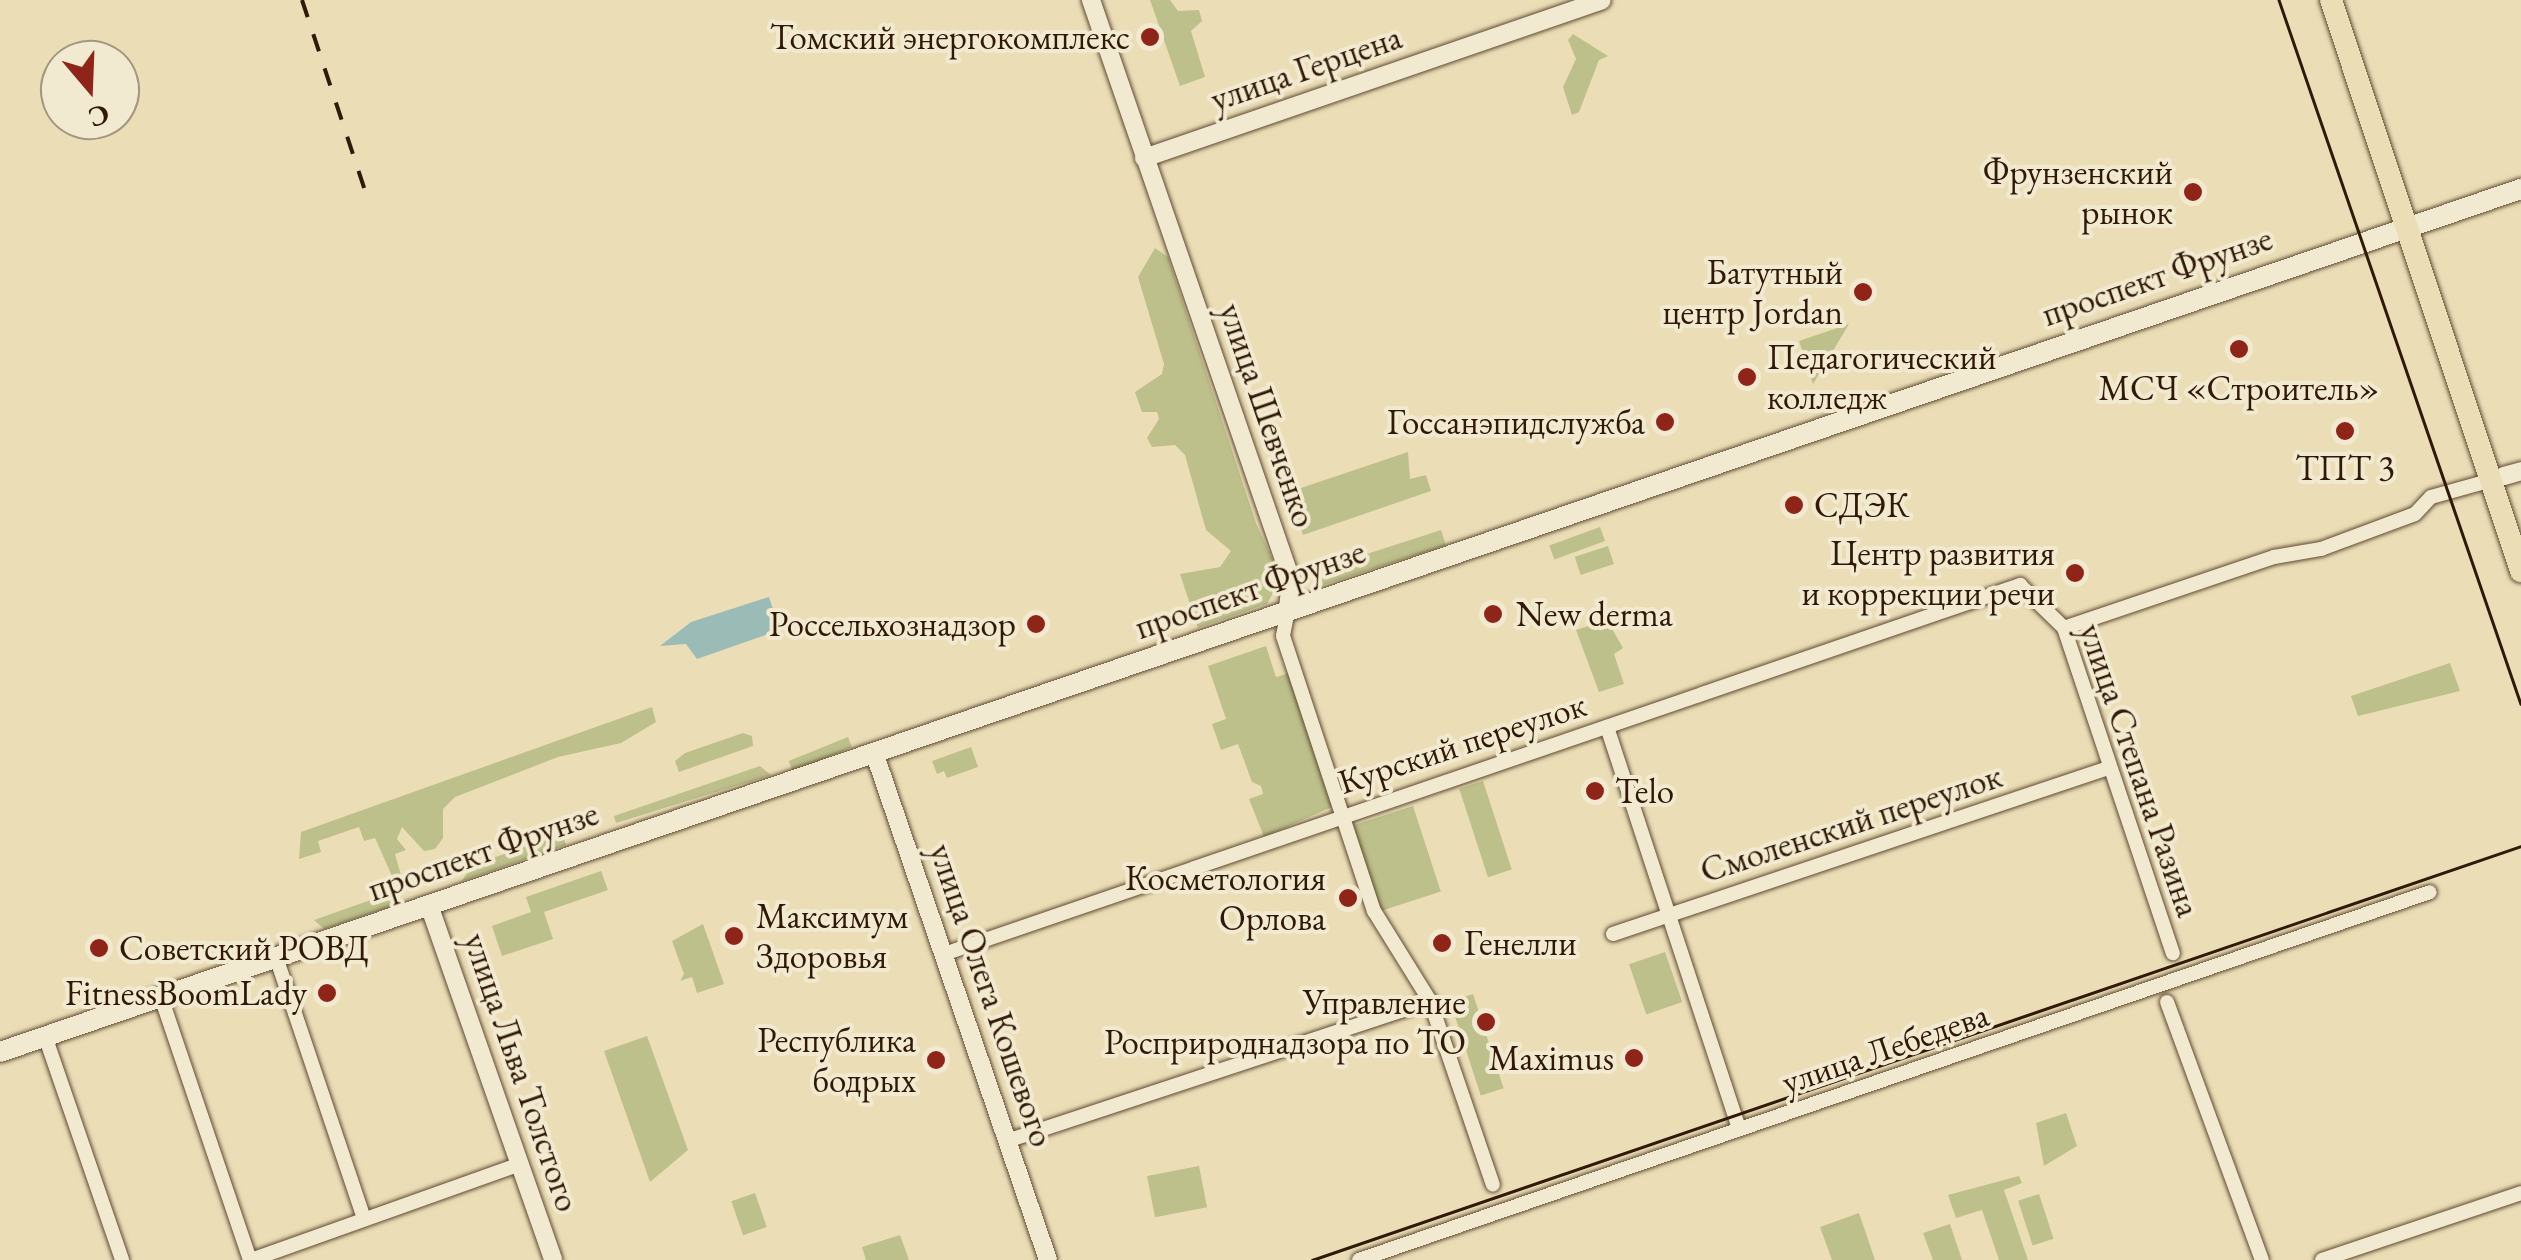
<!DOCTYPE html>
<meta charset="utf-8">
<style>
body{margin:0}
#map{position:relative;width:2521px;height:1260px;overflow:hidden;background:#ebdeb7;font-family:"EB Garamond",serif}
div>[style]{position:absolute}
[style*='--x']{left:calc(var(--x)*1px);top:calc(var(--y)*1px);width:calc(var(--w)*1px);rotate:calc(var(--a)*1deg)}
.green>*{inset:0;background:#bdc08a;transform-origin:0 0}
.water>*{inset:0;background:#9bbbb6}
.roads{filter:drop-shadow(0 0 2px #5f4a32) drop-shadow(0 0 2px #5f4a32)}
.minor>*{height:14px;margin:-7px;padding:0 7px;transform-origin:7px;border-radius:7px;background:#f2ead0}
.tertiary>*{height:18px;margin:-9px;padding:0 9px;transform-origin:9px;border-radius:9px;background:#f2ead0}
.secondary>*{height:20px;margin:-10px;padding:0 10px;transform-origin:10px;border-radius:10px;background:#f2ead0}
.primary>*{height:22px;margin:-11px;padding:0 11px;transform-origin:11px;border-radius:11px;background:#ebdeb7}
.tram>*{height:2.5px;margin:-1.25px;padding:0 1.25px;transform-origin:1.25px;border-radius:1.25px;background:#301906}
.rail>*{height:4px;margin-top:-2px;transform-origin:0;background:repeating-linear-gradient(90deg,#301906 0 18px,transparent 0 36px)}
.dots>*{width:28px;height:28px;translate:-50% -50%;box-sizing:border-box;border:5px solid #f2ead0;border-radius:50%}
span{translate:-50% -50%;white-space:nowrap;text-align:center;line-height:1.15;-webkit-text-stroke:8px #f2ead0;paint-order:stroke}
.poi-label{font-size:35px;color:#301906}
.right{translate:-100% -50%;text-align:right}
.left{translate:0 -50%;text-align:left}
.street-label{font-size:35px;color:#301906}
.north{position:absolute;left:40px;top:40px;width:100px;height:100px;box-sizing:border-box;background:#f2ead0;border:2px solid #a4967f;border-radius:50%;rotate:161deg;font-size:28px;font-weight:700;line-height:40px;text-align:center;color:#301906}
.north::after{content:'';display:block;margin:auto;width:35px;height:45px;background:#8f2418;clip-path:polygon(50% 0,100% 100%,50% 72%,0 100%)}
</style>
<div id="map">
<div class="green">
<i style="clip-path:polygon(1150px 0,1170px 0,1178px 11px,1199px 10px,1202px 21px,1191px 31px,1205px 77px,1180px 86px)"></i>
<i style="clip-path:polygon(1573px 34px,1608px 56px,1599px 60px,1579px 112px,1572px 115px,1563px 87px,1576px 59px,1568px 40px)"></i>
<i style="clip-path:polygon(1155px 248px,1168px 257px,1256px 523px,1281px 578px,1267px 604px,1198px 628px,1180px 574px,1220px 567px,1231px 551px,1206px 530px,1185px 455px,1175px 445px,1152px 447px,1147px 438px,1159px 419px,1157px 412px,1142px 412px,1135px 392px,1162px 374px,1164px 364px,1138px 277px)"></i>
<i style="clip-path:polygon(1849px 324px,1813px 384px,1799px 341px)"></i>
<i style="clip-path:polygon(1408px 452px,1410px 479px,1426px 475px,1431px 491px,1303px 535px,1289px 492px)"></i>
<i style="left:1600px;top:527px;width:15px;height:54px;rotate:70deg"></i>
<i style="left:1441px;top:530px;width:16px;height:129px;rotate:72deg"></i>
<i style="left:1608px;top:546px;width:19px;height:35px;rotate:72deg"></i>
<i style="clip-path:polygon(1607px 620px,1623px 648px,1614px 654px,1624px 684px,1599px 692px,1576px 630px)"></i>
<i style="clip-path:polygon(1266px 646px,1276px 677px,1290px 673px,1332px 807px,1264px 837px,1249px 799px,1263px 794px,1261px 786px,1252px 782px,1238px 744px,1221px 750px,1212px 724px,1226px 719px,1208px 666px)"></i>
<i style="clip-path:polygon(2450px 663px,2460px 691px,2358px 716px,2351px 696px)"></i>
<i style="clip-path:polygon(652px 707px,656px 722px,621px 743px,558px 757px,455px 797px,443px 809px,443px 838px,435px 849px,424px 851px,402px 827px,397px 839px,406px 850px,395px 854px,402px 879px,396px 885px,375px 838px,364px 841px,359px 827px,318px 841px,321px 852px,299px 859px,301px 832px)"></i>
<i style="clip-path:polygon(743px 733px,752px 736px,753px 746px,679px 772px,675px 761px,685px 753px)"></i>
<i style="left:848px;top:737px;width:11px;height:64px;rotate:68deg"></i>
<i style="clip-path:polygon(971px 747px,978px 767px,947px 778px,944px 771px,937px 774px,932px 761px)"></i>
<i style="clip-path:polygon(760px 766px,771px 775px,616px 823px,614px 816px)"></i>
<i style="left:1483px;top:781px;width:93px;height:25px;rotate:72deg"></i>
<i style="left:1413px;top:806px;width:90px;height:64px;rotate:72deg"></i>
<i style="clip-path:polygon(562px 834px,566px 845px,462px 881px,472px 865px)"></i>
<i style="clip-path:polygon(601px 871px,608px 890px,544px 912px,553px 939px,502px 956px,492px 926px,531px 912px,526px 897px)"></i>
<i style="clip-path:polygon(382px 896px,395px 905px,324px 929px,314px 920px)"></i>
<i style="clip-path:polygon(703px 924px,724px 984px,697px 993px,692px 977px,680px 981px,684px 974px,672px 941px)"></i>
<i style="left:1665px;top:952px;width:53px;height:38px;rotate:71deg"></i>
<i style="left:1473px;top:994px;width:99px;height:24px;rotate:72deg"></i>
<i style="clip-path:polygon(647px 1036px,688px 1150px,650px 1182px,604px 1051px)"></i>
<i style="clip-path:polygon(2066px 1113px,2077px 1146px,2044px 1166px,2036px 1123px)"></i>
<i style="left:1199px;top:1166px;width:42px;height:53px;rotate:79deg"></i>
<i style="clip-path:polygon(2019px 1176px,2022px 1183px,2004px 1190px,2028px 1260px,1999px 1260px,1982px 1210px,1956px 1218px,1948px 1195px)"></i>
<i style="left:755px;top:1193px;width:36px;height:25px;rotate:71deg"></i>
<i style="left:2039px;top:1194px;width:47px;height:22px;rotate:72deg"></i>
<i style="clip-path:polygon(1859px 1213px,1875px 1260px,1832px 1260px,1820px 1227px)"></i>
<i style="clip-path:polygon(1950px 1224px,1962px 1260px,1933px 1260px,1923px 1233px)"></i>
<i style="clip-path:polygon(900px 1235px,909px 1260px,866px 1260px,862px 1247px)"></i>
</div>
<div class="water">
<i style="clip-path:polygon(769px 597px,780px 630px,697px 659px,686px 644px,660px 646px,691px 622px)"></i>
</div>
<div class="roads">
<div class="minor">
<i style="--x:1288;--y:610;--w:26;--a:101"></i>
<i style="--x:1283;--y:636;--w:290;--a:71.7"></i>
<i style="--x:1374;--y:911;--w:106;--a:58.1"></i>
<i style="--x:1430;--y:1001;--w:194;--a:71.1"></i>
<i style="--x:2064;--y:628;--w:222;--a:-18.7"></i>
<i style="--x:2274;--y:557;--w:48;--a:-9.7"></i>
<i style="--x:2321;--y:549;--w:100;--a:-20.4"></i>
<i style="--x:2415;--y:514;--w:23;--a:-47"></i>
<i style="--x:2431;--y:497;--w:66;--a:-15.7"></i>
<i style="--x:1607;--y:727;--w:423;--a:71.8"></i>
<i style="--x:1613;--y:934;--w:522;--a:-18.54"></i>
<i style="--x:944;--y:954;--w:1138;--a:-18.93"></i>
<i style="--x:2020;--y:585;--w:62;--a:44.3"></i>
<i style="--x:2064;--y:628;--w:343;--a:71.5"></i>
<i style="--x:276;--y:957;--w:276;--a:71.4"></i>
<i style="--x:161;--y:997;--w:278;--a:71.3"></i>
<i style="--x:2167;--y:1002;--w:275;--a:69.8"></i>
<i style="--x:45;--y:1036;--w:237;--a:71"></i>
<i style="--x:1007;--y:1141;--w:446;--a:-18.3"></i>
<i style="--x:251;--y:1260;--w:286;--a:-19.6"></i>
<i style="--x:1359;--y:1260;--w:1132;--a:-18.96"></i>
<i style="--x:2322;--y:1260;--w:210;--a:-18.6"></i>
</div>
<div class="tertiary">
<i style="--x:1091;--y:0;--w:614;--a:70.97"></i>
<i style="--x:1291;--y:580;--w:30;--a:96"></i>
<i style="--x:1144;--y:158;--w:484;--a:-19"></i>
<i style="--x:2504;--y:476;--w:18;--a:-16"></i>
<i style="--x:874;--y:752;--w:537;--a:71.09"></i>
<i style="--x:429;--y:905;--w:376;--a:70.7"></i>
</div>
<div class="secondary">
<i style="--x:0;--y:1052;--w:2665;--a:-18.9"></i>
</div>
<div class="primary">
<i style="--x:2331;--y:0;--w:602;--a:71.6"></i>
</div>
</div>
<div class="tram">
<i style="--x:2279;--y:0;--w:744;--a:71.03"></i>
<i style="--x:1312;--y:1260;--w:1278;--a:-18.9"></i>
</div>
<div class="rail">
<i style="--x:302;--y:0;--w:211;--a:71.7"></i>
</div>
<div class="dots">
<i style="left:1150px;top:37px;background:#8f2418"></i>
<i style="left:2193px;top:192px;background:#8f2418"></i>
<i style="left:1863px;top:292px;background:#8f2418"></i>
<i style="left:2239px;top:349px;background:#8f2418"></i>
<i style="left:1747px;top:377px;background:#8f2418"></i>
<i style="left:1665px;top:422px;background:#8f2418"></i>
<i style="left:2345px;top:431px;background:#8f2418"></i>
<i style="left:1794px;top:505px;background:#8f2418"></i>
<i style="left:2075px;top:573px;background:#8f2418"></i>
<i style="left:1493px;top:614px;background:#8f2418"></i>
<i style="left:1036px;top:624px;background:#8f2418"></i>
<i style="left:1595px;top:791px;background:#8f2418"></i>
<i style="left:1348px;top:898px;background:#8f2418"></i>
<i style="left:734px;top:936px;background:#8f2418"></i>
<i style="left:1442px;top:943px;background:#8f2418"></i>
<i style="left:99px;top:948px;background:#8f2418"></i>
<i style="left:327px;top:993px;background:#8f2418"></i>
<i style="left:1486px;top:1022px;background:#8f2418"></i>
<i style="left:1634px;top:1058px;background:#8f2418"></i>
<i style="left:936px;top:1060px;background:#8f2418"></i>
</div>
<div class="poi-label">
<span class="right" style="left:1130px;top:37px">Томский энергокомплекс</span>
<span class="right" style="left:2173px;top:192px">Фрунзенский<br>рынок</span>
<span class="right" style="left:1843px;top:292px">Батутный<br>центр Jordan</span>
<span class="left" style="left:1767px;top:377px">Педагогический<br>колледж</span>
<span style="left:2239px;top:388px">МСЧ «Строитель»</span>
<span class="right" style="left:1645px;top:422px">Госсанэпидслужба</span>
<span style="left:2345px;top:468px">ТПТ 3</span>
<span class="left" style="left:1814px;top:505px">СДЭК</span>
<span class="right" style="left:2055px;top:573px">Центр развития<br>и коррекции речи</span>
<span class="left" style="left:1516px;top:614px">New derma</span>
<span class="right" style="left:1016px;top:624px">Россельхознадзор</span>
<span class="left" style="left:1615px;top:791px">Telo</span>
<span class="right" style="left:1326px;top:898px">Косметология<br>Орлова</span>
<span class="left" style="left:756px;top:936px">Максимум<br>Здоровья</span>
<span class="left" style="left:1464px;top:943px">Генелли</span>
<span class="left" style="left:119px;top:948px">Советский РОВД</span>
<span class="right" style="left:307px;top:993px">FitnessBoomLady</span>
<span class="right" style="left:1466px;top:1022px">Управление<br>Росприроднадзора по ТО</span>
<span class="right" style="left:916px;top:1060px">Республика<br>бодрых</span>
<span class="right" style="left:1614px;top:1058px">Maximus</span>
</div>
<div class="street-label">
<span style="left:1306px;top:68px;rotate:-19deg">улица Герцена</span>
<span style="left:2157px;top:276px;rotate:-19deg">проспект Фрунзе</span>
<span style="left:1268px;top:415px;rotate:71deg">улица Шевченко</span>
<span style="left:1250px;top:589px;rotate:-19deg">проспект Фрунзе</span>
<span style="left:1462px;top:743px;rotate:-18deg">Курский переулок</span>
<span style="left:2140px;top:770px;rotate:71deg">улица Степана Разина</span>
<span style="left:1851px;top:823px;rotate:-18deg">Смоленский переулок</span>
<span style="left:483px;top:851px;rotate:-19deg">проспект Фрунзе</span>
<span style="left:992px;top:995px;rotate:71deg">улица Олега Кошевого</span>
<span style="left:1885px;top:1048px;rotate:-19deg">улица Лебедева</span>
<span style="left:522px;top:1072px;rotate:71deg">улица Льва Толстого</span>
</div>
<div class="north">С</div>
</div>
